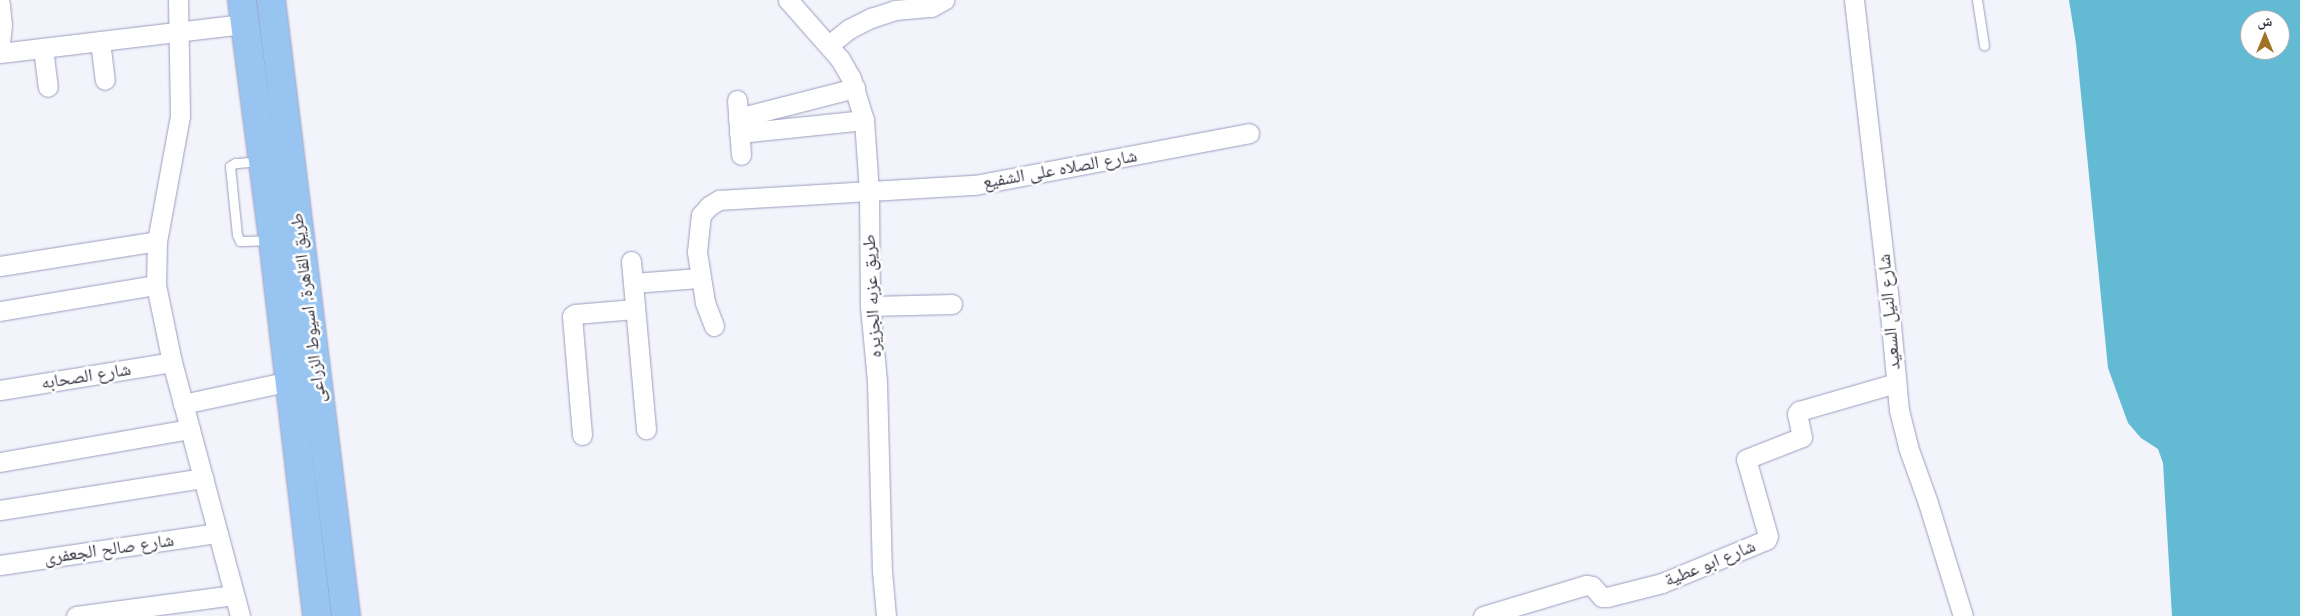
<!DOCTYPE html>
<meta charset="utf-8">
<style>
body{margin:0}
#map{position:relative;width:2300px;height:616px;overflow:hidden;background:#f2f3fb;font-family:Raleway,"Noto Naskh Arabic",sans-serif}
div>[style]{position:absolute}
[style*='--x']{left:calc(var(--x)*1px);top:calc(var(--y)*1px);width:calc(var(--w)*1px);rotate:calc(var(--a)*1deg)}
.water>*{inset:0;background:#62bbd3}
.roads{filter:drop-shadow(0 0 1px #9a9ebf) drop-shadow(0 0 1px #9a9ebf)}
.service>*{height:9px;margin:-4.5px;padding:0 4.5px;transform-origin:4.5px;border-radius:4.5px;background:#fff}
.minor>*{height:19px;margin:-9.5px;padding:0 9.5px;transform-origin:9.5px;border-radius:9.5px;background:#fff}
.trunk>*{height:28px;margin:-14px;padding:0 14px;transform-origin:14px;border-radius:14px;background:#97c4f0}
span{translate:-50% -50%;white-space:nowrap;text-align:center;line-height:1.15;-webkit-text-stroke:5px #fff;paint-order:stroke}
.street-label{font-size:18px;color:#30313f}
.north{position:absolute;left:2240px;top:10px;width:50px;height:50px;box-sizing:border-box;background:#fff;border:1px solid #acadb2;border-radius:50%;rotate:0deg;font-size:14px;font-weight:700;line-height:20px;text-align:center;color:#30313f}
.north::after{content:'';display:block;margin:auto;width:18px;height:22px;background:#a07224;clip-path:polygon(50% 0,100% 100%,50% 72%,0 100%)}
</style>
<div id="map">
<div class="water">
<i style="clip-path:polygon(evenodd,2069px 0,2300px 0,2300px 616px,2172px 616px,2163px 463px,2158px 449px,2141px 438px,2128px 423px,2108px 368px,2076px 44px,2069px 0,2250px 20px,2280px 20px,2280px 50px,2250px 50px,2250px 20px)"></i>
</div>
<div class="roads">
<div class="service">
<i style="--x:1977;--y:0;--w:46;--a:81.2"></i>
<i style="--x:260;--y:161;--w:25;--a:175"></i>
<i style="--x:235;--y:163;--w:6;--a:149"></i>
<i style="--x:230;--y:166;--w:69;--a:84.2"></i>
<i style="--x:237;--y:235;--w:7;--a:63"></i>
<i style="--x:240;--y:241;--w:4;--a:0"></i>
<i style="--x:244;--y:241;--w:26;--a:-2"></i>
</div>
<div class="minor">
<i style="--x:178;--y:0;--w:116;--a:89"></i>
<i style="--x:180;--y:116;--w:127;--a:100.4"></i>
<i style="--x:157;--y:241;--w:44;--a:91.3"></i>
<i style="--x:156;--y:285;--w:79;--a:78.3"></i>
<i style="--x:172;--y:362;--w:263;--a:75"></i>
<i style="--x:788;--y:0;--w:79;--a:48.6"></i>
<i style="--x:840;--y:59;--w:22;--a:60"></i>
<i style="--x:851;--y:78;--w:44;--a:72.8"></i>
<i style="--x:864;--y:120;--w:72;--a:86"></i>
<i style="--x:869;--y:192;--w:114;--a:89.5"></i>
<i style="--x:870;--y:306;--w:76;--a:84.7"></i>
<i style="--x:877;--y:382;--w:189;--a:88.5"></i>
<i style="--x:882;--y:571;--w:45;--a:84.9"></i>
<i style="--x:1854;--y:0;--w:294;--a:83.4"></i>
<i style="--x:1888;--y:292;--w:119;--a:84.7"></i>
<i style="--x:1899;--y:410;--w:38;--a:76"></i>
<i style="--x:1908;--y:447;--w:59;--a:70.3"></i>
<i style="--x:1928;--y:503;--w:118;--a:72.8"></i>
<i style="--x:0;--y:4;--w:21;--a:85"></i>
<i style="--x:2;--y:25;--w:18;--a:96"></i>
<i style="--x:100;--y:41;--w:39;--a:83"></i>
<i style="--x:829;--y:45;--w:26;--a:-39"></i>
<i style="--x:849;--y:29;--w:25;--a:-27"></i>
<i style="--x:871;--y:18;--w:25;--a:-18"></i>
<i style="--x:895;--y:10;--w:36;--a:-5"></i>
<i style="--x:931;--y:7;--w:15;--a:-28"></i>
<i style="--x:43;--y:48;--w:39;--a:83"></i>
<i style="--x:0;--y:53;--w:247;--a:-6.8"></i>
<i style="--x:737;--y:100;--w:55;--a:85.8"></i>
<i style="--x:738;--y:118;--w:121;--a:-14.4"></i>
<i style="--x:739;--y:133;--w:126;--a:-5.9"></i>
<i style="--x:631;--y:261;--w:169;--a:84.9"></i>
<i style="--x:0;--y:266;--w:159;--a:-9"></i>
<i style="--x:633;--y:283;--w:66;--a:-4.3"></i>
<i style="--x:870;--y:306;--w:82;--a:-1.4"></i>
<i style="--x:0;--y:311;--w:158;--a:-9.5"></i>
<i style="--x:714;--y:326;--w:26;--a:-111"></i>
<i style="--x:705;--y:302;--w:51;--a:-99.1"></i>
<i style="--x:697;--y:252;--w:37;--a:-84"></i>
<i style="--x:701;--y:215;--w:12;--a:-48"></i>
<i style="--x:709;--y:206;--w:12;--a:-31"></i>
<i style="--x:719;--y:200;--w:256;--a:-3.4"></i>
<i style="--x:975;--y:185;--w:279;--a:-10.7"></i>
<i style="--x:0;--y:390;--w:174;--a:-9.2"></i>
<i style="--x:183;--y:404;--w:109;--a:-12.1"></i>
<i style="--x:582;--y:435;--w:119;--a:-94.8"></i>
<i style="--x:572;--y:316;--w:4;--a:-34"></i>
<i style="--x:575;--y:314;--w:60;--a:-4.8"></i>
<i style="--x:0;--y:462;--w:193;--a:-9.9"></i>
<i style="--x:0;--y:510;--w:206;--a:-9"></i>
<i style="--x:0;--y:565;--w:220;--a:-8.4"></i>
<i style="--x:76;--y:616;--w:159;--a:-7.6"></i>
<i style="--x:1483;--y:616;--w:108;--a:-16.8"></i>
<i style="--x:1586;--y:585;--w:6;--a:9"></i>
<i style="--x:1592;--y:586;--w:15;--a:48"></i>
<i style="--x:1602;--y:597;--w:5;--a:0"></i>
<i style="--x:1607;--y:597;--w:57;--a:-14.3"></i>
<i style="--x:1662;--y:583;--w:113;--a:-22.5"></i>
<i style="--x:1766;--y:540;--w:4;--a:-63"></i>
<i style="--x:1768;--y:536;--w:80;--a:-105.9"></i>
<i style="--x:1746;--y:459;--w:60;--a:-21.4"></i>
<i style="--x:1802;--y:437;--w:24;--a:-102"></i>
<i style="--x:1797;--y:414;--w:4;--a:-56"></i>
<i style="--x:1799;--y:411;--w:101;--a:-16.1"></i>
</div>
<div class="trunk">
<i style="--x:242;--y:0;--w:242;--a:82.6"></i>
<i style="--x:273;--y:240;--w:379;--a:83.3"></i>
<i style="--x:271;--y:0;--w:621;--a:83.06"></i>
</div>
</div>
<div class="street-label">
<span style="left:1060px;top:169px;rotate:-10deg">شارع الصلاه على الشفيع</span>
<span style="left:872px;top:296px;rotate:-93deg">طريق عزبه الجزيره</span>
<span style="left:308px;top:308px;rotate:-97deg">طريق القاهرة, اسيوط الزراعى</span>
<span style="left:1889px;top:312px;rotate:-95deg">شارع النيل السعيد</span>
<span style="left:86px;top:376px;rotate:-9deg">شارع الصحابه</span>
<span style="left:109px;top:549px;rotate:-8deg">شارع صالح الجعفرى</span>
<span style="left:1710px;top:563px;rotate:-22deg">شارع ابو عطية</span>
</div>
<div class="north">ش</div>
</div>
